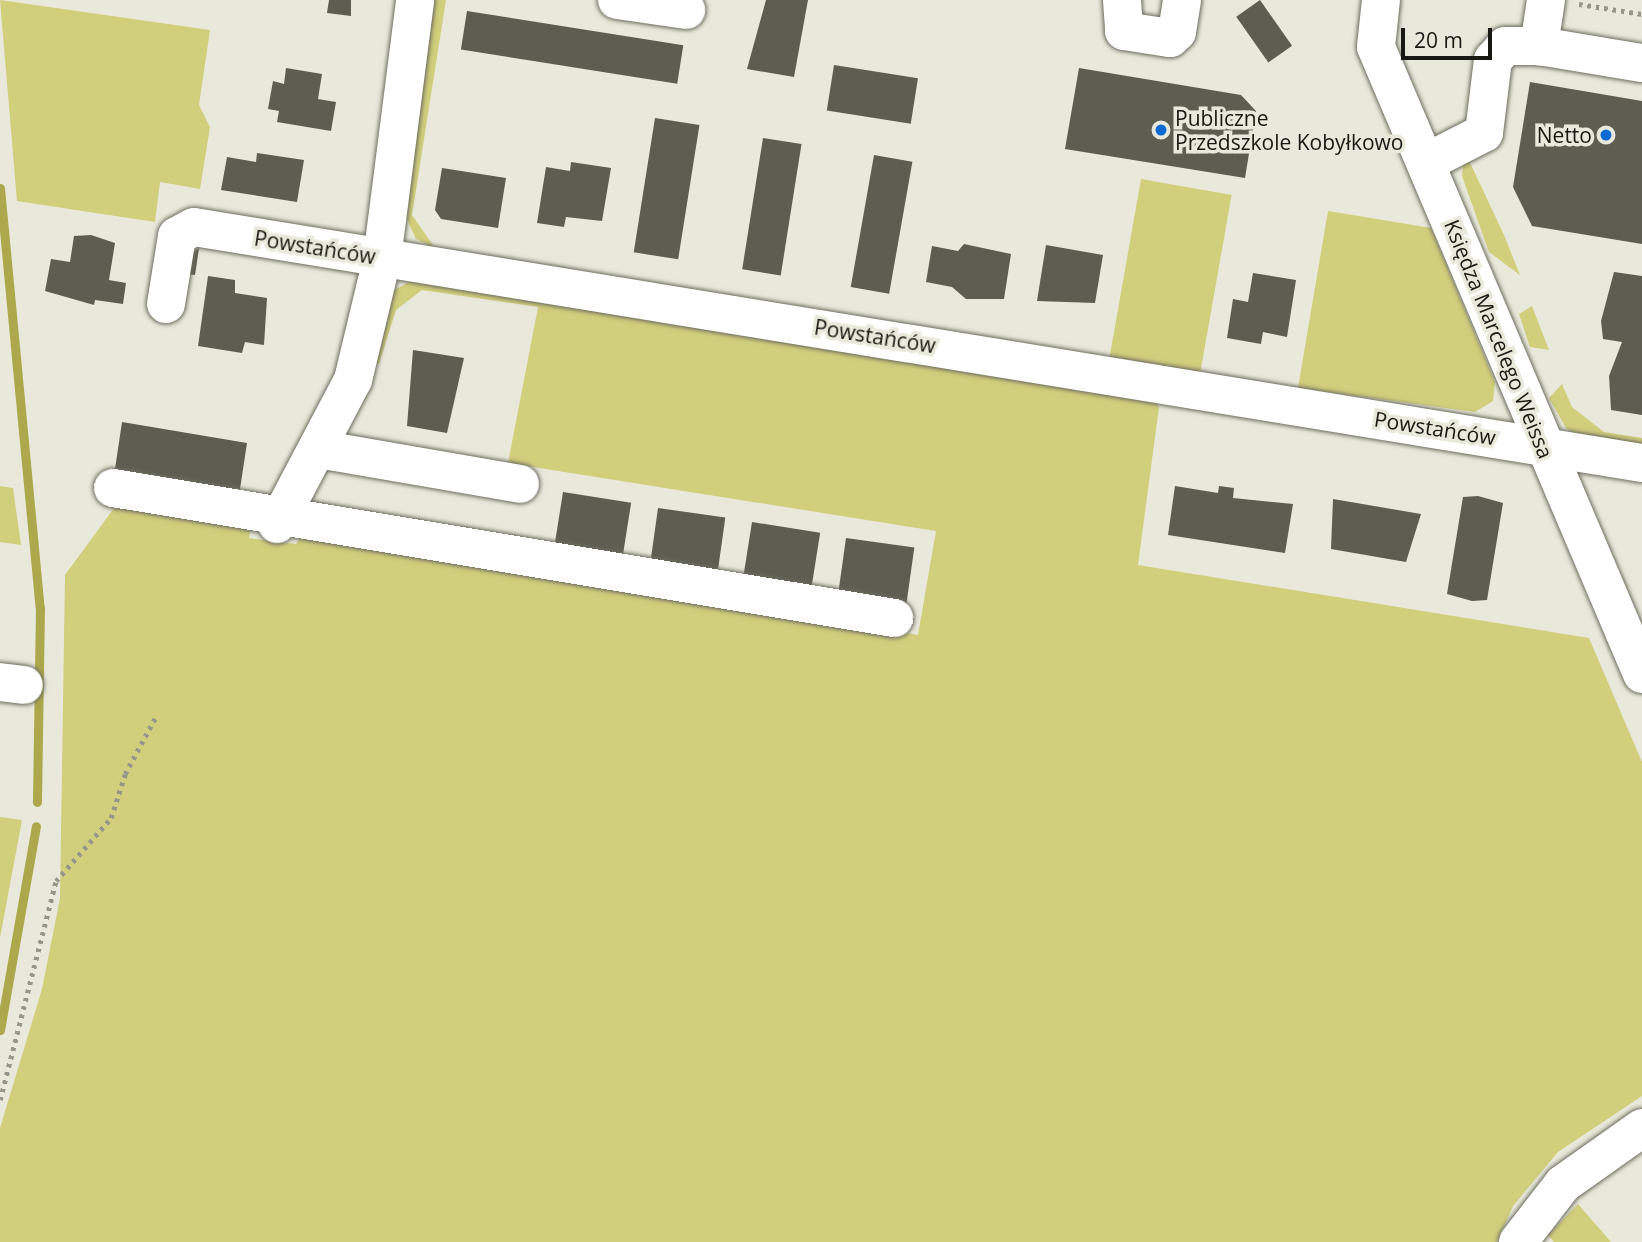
<!DOCTYPE html>
<meta charset="utf-8">
<style>
body{margin:0}
#map{position:relative;width:1642px;height:1242px;overflow:hidden;background:#e9e9db;font-family:"Open Sans",sans-serif}
div>[style]{position:absolute}
[style*='--x']{left:calc(var(--x)*1px);top:calc(var(--y)*1px);width:calc(var(--w)*1px);rotate:calc(var(--a)*1deg)}
.green>*{inset:0;background:#d1ce7c;transform-origin:0 0}
.stream>*{height:9px;margin:-4.5px;padding:0 4.5px;transform-origin:4.5px;border-radius:4.5px;background:#aca84b}
.building>*{inset:0;background:#5d5d51;transform-origin:0 0}
.path>*{height:4.5px;margin-top:-2.25px;transform-origin:0;background:repeating-linear-gradient(90deg,#96968b 0 3.5px,transparent 0 8.5px)}
.roads{filter:drop-shadow(0 0 2px #6c6c60) drop-shadow(0 0 2px #6c6c60)}
.minor>*{height:38px;margin:-19px;padding:0 19px;transform-origin:19px;border-radius:19px;background:#fff}
.dots>*{width:19px;height:19px;translate:-50% -50%;box-sizing:border-box;border:4px solid #e9e9db;border-radius:50%}
span{translate:-50% -50%;white-space:nowrap;text-align:center;line-height:1.15;-webkit-text-stroke:7px #e9e9db;paint-order:stroke}
.poi-label{font-size:21px;color:#191914}
.left{translate:0 -50%;text-align:left}
.right{translate:-100% -50%;text-align:right}
.street-label{font-size:21px;color:#191914}
.scale{position:absolute;left:1401px;top:28px;width:91px;height:32px;box-sizing:border-box;border:4px solid #191914;border-top:0;padding-left:9px;font-size:21px;line-height:24px;white-space:nowrap;color:#191914;-webkit-text-stroke:5px #e9e9db;paint-order:stroke}
</style>
<div id="map">
<div class="green">
<i style="clip-path:polygon(0 0,210px 30px,199px 105px,210px 127px,200px 189px,160px 182px,155px 222px,17px 201px)"></i>
<i style="clip-path:polygon(427px 0,446px 0,412px 215px,435px 248px,416px 239px,404px 213px)"></i>
<i style="clip-path:polygon(1465px 152px,1504px 235px,1520px 275px,1489px 252px,1462px 176px)"></i>
<i style="left:1141px;top:179px;width:92px;height:182px;rotate:10deg"></i>
<i style="clip-path:polygon(1328px 211px,1431px 228px,1495px 382px,1493px 401px,1475px 412px,1298px 388px)"></i>
<i style="clip-path:polygon(414px 279px,1149px 392px,1159px 407px,1138px 565px,1589px 638px,1642px 762px,1642px 1096px,1558px 1152px,1513px 1206px,1497px 1242px,0 1242px,0 1128px,42px 989px,60px 898px,65px 575px,117px 504px,251px 525px,249px 538px,296px 544px,304px 533px,918px 635px,936px 531px,508px 463px,538px 307px,422px 290px,396px 310px,379px 364px,370px 361px,391px 292px)"></i>
<i style="clip-path:polygon(1532px 306px,1549px 350px,1530px 347px,1519px 314px)"></i>
<i style="clip-path:polygon(1562px 384px,1572px 407px,1604px 432px,1642px 438px,1642px 452px,1580px 438px,1566px 428px,1549px 398px)"></i>
<i style="clip-path:polygon(0 486px,13px 488px,21px 545px,0 542px)"></i>
<i style="clip-path:polygon(0 817px,22px 820px,0 938px)"></i>
<i style="clip-path:polygon(1578px 1204px,1611px 1242px,1554px 1242px,1548px 1235px)"></i>
</div>
<div class="stream">
<i style="--x:0;--y:188;--w:422;--a:84.6"></i>
<i style="--x:40;--y:608;--w:194;--a:90.9"></i>
<i style="--x:0;--y:1030;--w:207;--a:-80"></i>
</div>
<div class="building">
<i style="clip-path:polygon(329px 0,351px 0,351px 16px,327px 13px)"></i>
<i style="clip-path:polygon(766px 0,808px 0,794px 77px,747px 69px)"></i>
<i style="left:1260px;top:0;width:56px;height:29px;rotate:55deg"></i>
<i style="left:467px;top:11px;width:219px;height:39px;rotate:9deg"></i>
<i style="left:834px;top:65px;width:85px;height:46px;rotate:9deg"></i>
<i style="clip-path:polygon(286px 68px,322px 74px,318px 99px,336px 102px,331px 131px,277px 122px,279px 111px,268px 109px,273px 81px,284px 84px)"></i>
<i style="clip-path:polygon(1079px 68px,1241px 95px,1256px 111px,1245px 178px,1065px 149px)"></i>
<i style="clip-path:polygon(1530px 82px,1642px 101px,1642px 244px,1532px 226px,1513px 187px)"></i>
<i style="left:655px;top:118px;width:45px;height:136px;rotate:9deg"></i>
<i style="left:763px;top:138px;width:39px;height:133px;rotate:9deg"></i>
<i style="clip-path:polygon(257px 153px,304px 160px,297px 202px,221px 190px,227px 157px,256px 162px)"></i>
<i style="left:874px;top:155px;width:39px;height:134px;rotate:10deg"></i>
<i style="clip-path:polygon(571px 162px,611px 168px,602px 221px,566px 217px,564px 227px,537px 223px,546px 167px,570px 171px)"></i>
<i style="clip-path:polygon(442px 168px,506px 178px,498px 228px,441px 219px,435px 210px)"></i>
<i style="clip-path:polygon(91px 235px,115px 243px,109px 280px,126px 283px,123px 304px,95px 300px,94px 305px,45px 291px,51px 259px,70px 262px,74px 236px)"></i>
<i style="clip-path:polygon(964px 244px,1011px 254px,1004px 299px,966px 299px,952px 287px,926px 282px,932px 246px,958px 251px)"></i>
<i style="clip-path:polygon(1046px 245px,1103px 255px,1095px 303px,1037px 301px)"></i>
<i style="clip-path:polygon(199px 248px,195px 275px,186px 274px,189px 255px)"></i>
<i style="clip-path:polygon(1614px 272px,1642px 276px,1642px 415px,1611px 410px,1609px 376px,1622px 342px,1603px 339px,1601px 321px)"></i>
<i style="clip-path:polygon(1253px 273px,1296px 280px,1287px 337px,1263px 332px,1261px 344px,1227px 338px,1233px 299px,1248px 302px)"></i>
<i style="clip-path:polygon(208px 276px,235px 280px,235px 293px,267px 298px,264px 345px,245px 342px,242px 353px,198px 346px)"></i>
<i style="clip-path:polygon(413px 350px,464px 358px,447px 433px,407px 426px)"></i>
<i style="clip-path:polygon(122px 422px,247px 443px,240px 489px,192px 488px,193px 482px,115px 469px)"></i>
<i style="clip-path:polygon(1175px 486px,1218px 493px,1219px 486px,1234px 488px,1233px 498px,1293px 504px,1285px 553px,1168px 535px)"></i>
<i style="left:563px;top:492px;width:69px;height:57px;rotate:9deg"></i>
<i style="clip-path:polygon(1478px 496px,1503px 503px,1487px 600px,1472px 601px,1447px 594px,1463px 497px)"></i>
<i style="clip-path:polygon(1333px 499px,1421px 514px,1406px 562px,1331px 549px)"></i>
<i style="left:658px;top:508px;width:68px;height:56px;rotate:8deg"></i>
<i style="left:752px;top:522px;width:69px;height:57px;rotate:9deg"></i>
<i style="left:846px;top:538px;width:69px;height:56px;rotate:8deg"></i>
</div>
<div class="path">
<i style="--x:1579;--y:4;--w:64;--a:9"></i>
<i style="--x:0;--y:1100;--w:226;--a:-75.7"></i>
<i style="--x:56;--y:881;--w:84;--a:-48.9"></i>
<i style="--x:111;--y:818;--w:46;--a:-72.3"></i>
<i style="--x:125;--y:774;--w:64;--a:-61.8"></i>
</div>
<div class="roads">
<div class="minor">
<i style="--x:617;--y:0;--w:70;--a:8.2"></i>
<i style="--x:1122;--y:0;--w:31;--a:86"></i>
<i style="--x:1124;--y:31;--w:47;--a:8.7"></i>
<i style="--x:1170;--y:38;--w:9;--a:-41"></i>
<i style="--x:1177;--y:32;--w:32;--a:-81"></i>
<i style="--x:1381;--y:0;--w:47;--a:96.1"></i>
<i style="--x:1376;--y:47;--w:681;--a:67.01"></i>
<i style="--x:1546;--y:0;--w:47;--a:98.7"></i>
<i style="--x:1539;--y:46;--w:104;--a:9.4"></i>
<i style="--x:1427;--y:162;--w:64;--a:-27"></i>
<i style="--x:1484;--y:133;--w:74;--a:-83"></i>
<i style="--x:1493;--y:60;--w:18;--a:-49"></i>
<i style="--x:1505;--y:46;--w:34;--a:0"></i>
<i style="--x:166;--y:304;--w:69;--a:-80.8"></i>
<i style="--x:177;--y:236;--w:19;--a:-28"></i>
<i style="--x:194;--y:227;--w:1467;--a:9.26"></i>
<i style="--x:318;--y:449;--w:205;--a:9.8"></i>
<i style="--x:113;--y:488;--w:792;--a:9.45"></i>
<i style="--x:277;--y:524;--w:163;--a:-62.2"></i>
<i style="--x:353;--y:380;--w:124;--a:-76.5"></i>
<i style="--x:382;--y:259;--w:261;--a:-82.7"></i>
<i style="--x:0;--y:682;--w:24;--a:7"></i>
<i style="--x:1518;--y:1242;--w:73;--a:-52.2"></i>
<i style="--x:1563;--y:1184;--w:97;--a:-35.3"></i>
</div>
</div>
<div class="dots">
<i style="left:1161px;top:130px;background:#0d6ad3"></i>
<i style="left:1606px;top:135px;background:#0d6ad3"></i>
</div>
<div class="poi-label">
<span class="left" style="left:1175px;top:130px">Publiczne<br>Przedszkole Kobyłkowo</span>
<span class="right" style="left:1592px;top:135px">Netto</span>
</div>
<div class="street-label">
<span style="left:315px;top:247px;rotate:9deg">Powstańców</span>
<span style="left:875px;top:336px;rotate:9deg">Powstańców</span>
<span style="left:1499px;top:339px;rotate:68deg">Księdza Marcelego Weissa</span>
<span style="left:1435px;top:428px;rotate:9deg">Powstańców</span>
</div>
<div class="scale">20 m</div>
</div>
